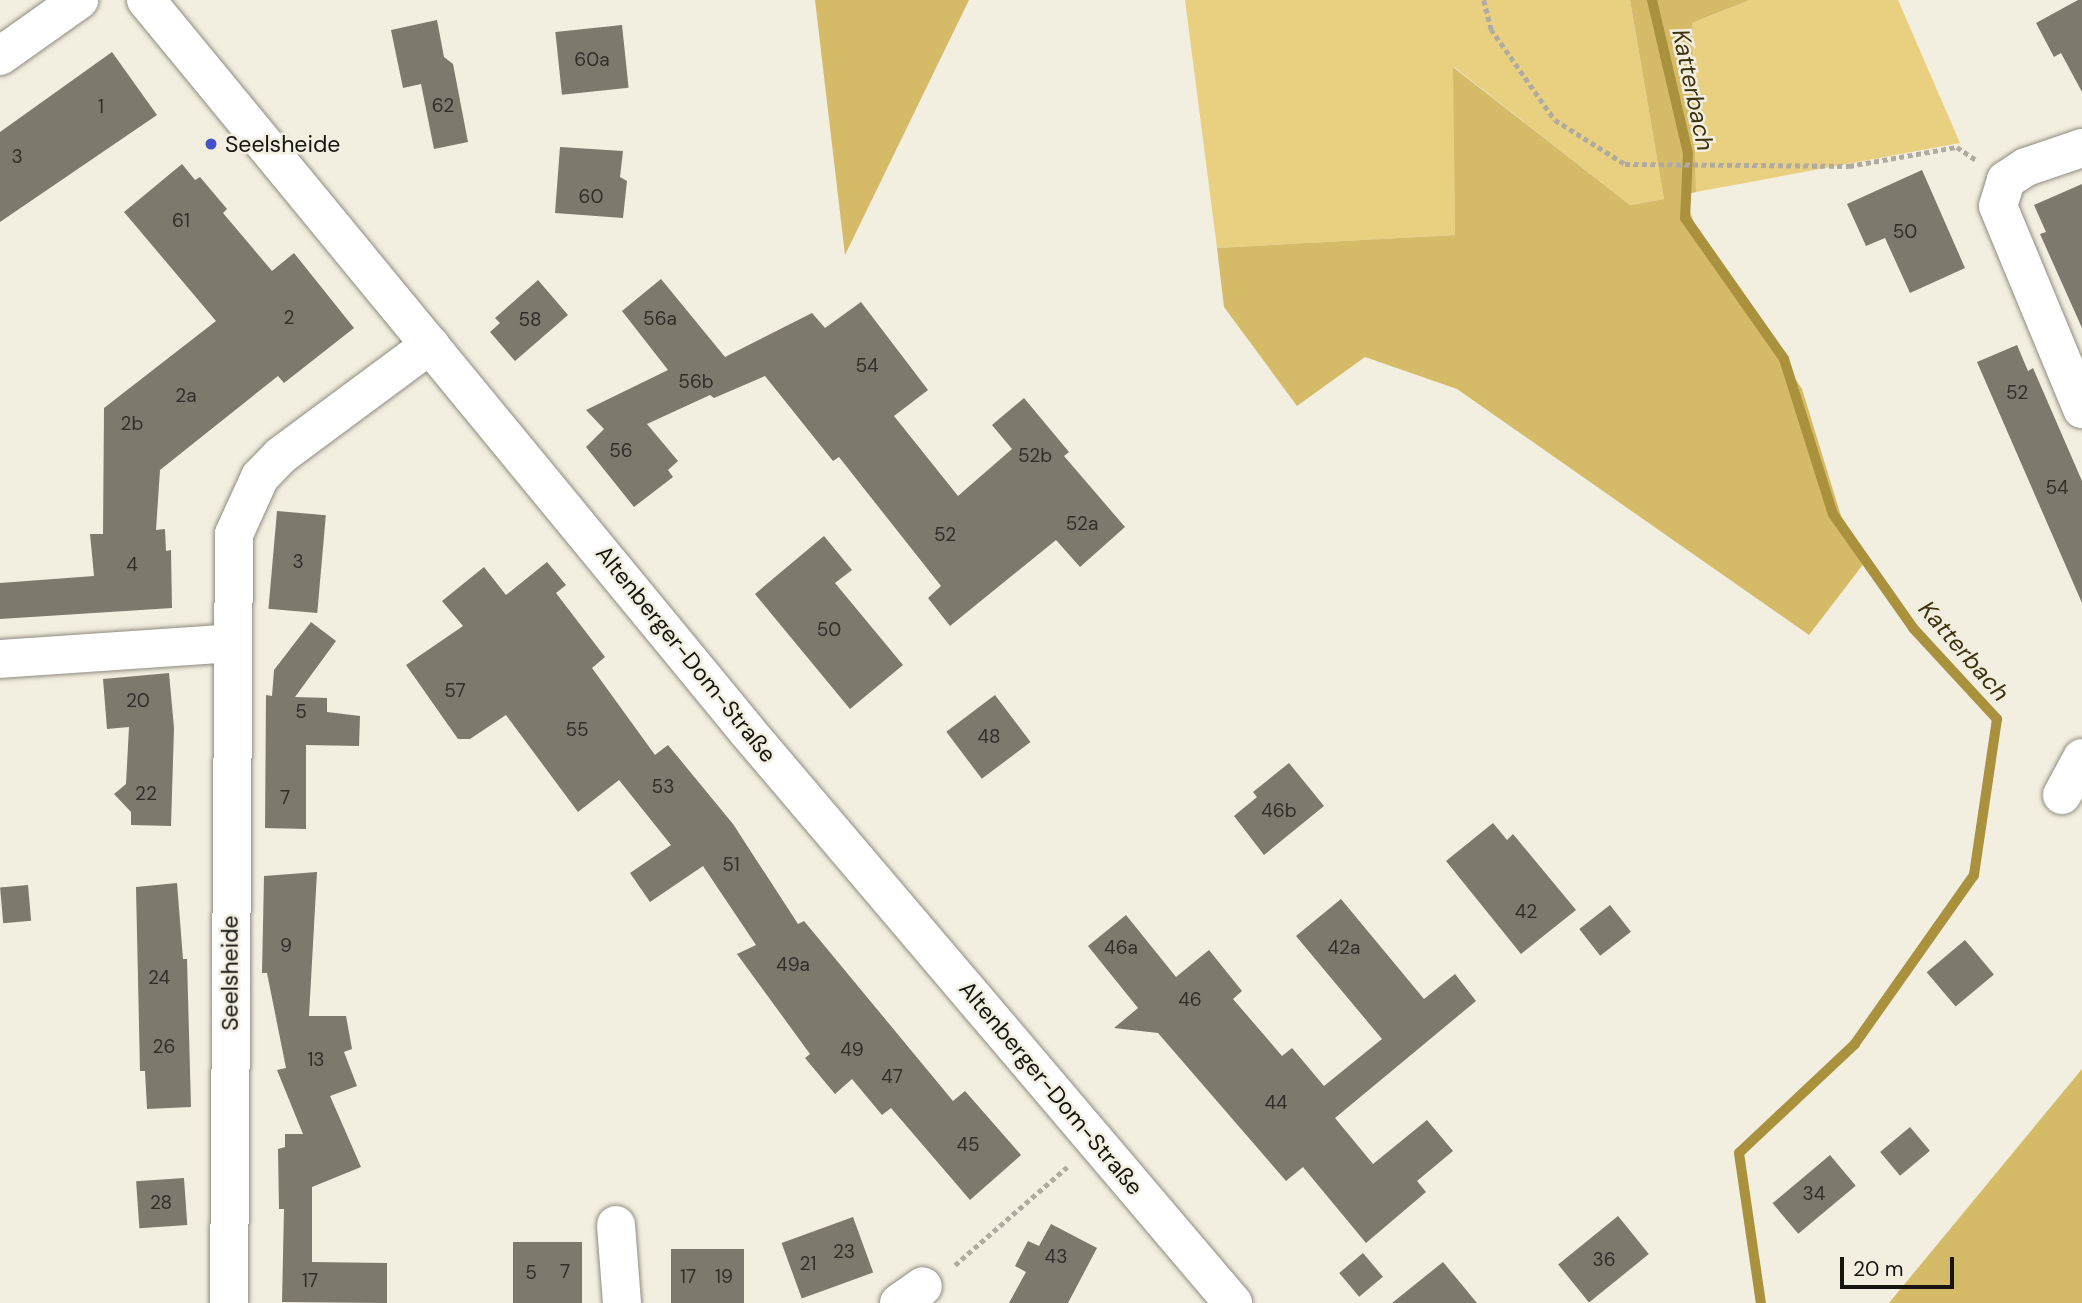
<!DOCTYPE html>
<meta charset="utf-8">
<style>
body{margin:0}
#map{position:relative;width:2082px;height:1303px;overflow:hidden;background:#f2eee0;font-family:"DM Sans",sans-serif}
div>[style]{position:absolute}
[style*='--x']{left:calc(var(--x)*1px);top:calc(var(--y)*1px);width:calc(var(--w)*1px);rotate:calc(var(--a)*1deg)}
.green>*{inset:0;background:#e9d081}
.forest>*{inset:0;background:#d5bb68}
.stream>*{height:10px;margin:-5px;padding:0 5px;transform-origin:5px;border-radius:5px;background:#aa913d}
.building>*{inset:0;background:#7d796d;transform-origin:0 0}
.path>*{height:4.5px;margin-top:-2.25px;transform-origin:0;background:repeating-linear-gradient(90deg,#afaba0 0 5px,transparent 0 8.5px)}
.roads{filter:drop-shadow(0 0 2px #8f8b7f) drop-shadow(0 0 2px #8f8b7f)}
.minor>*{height:38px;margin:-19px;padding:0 19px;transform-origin:19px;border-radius:19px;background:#fff}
.major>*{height:38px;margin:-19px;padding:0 19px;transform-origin:19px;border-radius:19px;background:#fff}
.dots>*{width:19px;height:19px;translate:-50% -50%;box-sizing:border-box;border:4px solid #f2eee0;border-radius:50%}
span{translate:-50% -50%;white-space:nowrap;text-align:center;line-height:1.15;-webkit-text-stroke:5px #f2eee0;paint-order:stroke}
.number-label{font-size:19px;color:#302e27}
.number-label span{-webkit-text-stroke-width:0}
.poi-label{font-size:23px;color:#161510}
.left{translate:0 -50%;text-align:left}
.street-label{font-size:23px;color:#161510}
.water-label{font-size:24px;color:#3e330f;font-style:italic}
.scale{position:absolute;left:1840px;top:1257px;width:114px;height:32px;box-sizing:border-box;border:4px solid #161510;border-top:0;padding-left:9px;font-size:21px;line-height:24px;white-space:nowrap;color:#161510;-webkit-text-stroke:5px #f2eee0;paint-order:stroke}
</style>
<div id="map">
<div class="green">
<i style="clip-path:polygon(1185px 0,1630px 0,1664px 199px,1630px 205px,1454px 67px,1455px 235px,1217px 248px)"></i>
<i style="clip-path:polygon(1750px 0,1898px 0,1960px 143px,1696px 192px,1692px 23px)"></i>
</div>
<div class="forest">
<i style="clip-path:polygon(815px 0,969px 0,845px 255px)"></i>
<i style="clip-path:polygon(1630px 0,1750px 0,1692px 23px,1696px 192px,1684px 195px,1697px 231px,1802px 389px,1841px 516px,1868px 558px,1809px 635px,1457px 389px,1365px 357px,1297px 406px,1224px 307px,1217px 248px,1455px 235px,1453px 67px,1630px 205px,1664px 199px)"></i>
<i style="clip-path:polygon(2082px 1069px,2082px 1303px,1889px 1303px)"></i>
</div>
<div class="stream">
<i style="--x:1652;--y:0;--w:157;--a:76.8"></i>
<i style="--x:1688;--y:153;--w:65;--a:92.6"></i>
<i style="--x:1685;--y:218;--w:172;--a:54.9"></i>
<i style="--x:1784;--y:359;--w:163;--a:72.5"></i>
<i style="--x:1833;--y:514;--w:139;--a:54.9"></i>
<i style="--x:1913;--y:628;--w:124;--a:47.3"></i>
<i style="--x:1997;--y:719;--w:158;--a:98.4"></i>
<i style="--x:1974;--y:875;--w:207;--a:125.2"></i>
<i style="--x:1855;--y:1044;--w:159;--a:136.8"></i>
<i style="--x:1739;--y:1153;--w:152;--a:81.7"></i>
</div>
<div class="building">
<i style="clip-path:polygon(2078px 0,2082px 0,2082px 92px,2061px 53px,2054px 57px,2036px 23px)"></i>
<i style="clip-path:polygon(437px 20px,444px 57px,453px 64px,468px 142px,434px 149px,421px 84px,403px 88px,391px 30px)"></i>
<i style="left:622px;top:25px;width:63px;height:67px;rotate:84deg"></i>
<i style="clip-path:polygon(112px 52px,157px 115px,0 222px,0 132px)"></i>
<i style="clip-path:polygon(560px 147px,623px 151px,620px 177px,627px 181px,623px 218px,555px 213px)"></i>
<i style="clip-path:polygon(182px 164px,195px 180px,200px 177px,227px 209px,223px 213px,272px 271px,294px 253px,354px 328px,284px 383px,278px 376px,160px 470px,156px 530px,165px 529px,166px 551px,171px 550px,172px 608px,0 619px,0 583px,94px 576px,90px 534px,103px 534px,104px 408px,216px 321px,124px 212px)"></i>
<i style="clip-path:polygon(1922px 170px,1965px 268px,1910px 293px,1885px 238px,1866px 246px,1847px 204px)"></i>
<i style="clip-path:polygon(2082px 184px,2082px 328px,2040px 234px,2046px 232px,2034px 205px)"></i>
<i style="clip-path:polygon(661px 279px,725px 357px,812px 313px,825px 328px,861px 302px,928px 390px,894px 416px,958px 496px,1012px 449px,992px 425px,1024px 398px,1069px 452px,1064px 456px,1125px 527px,1080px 567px,1056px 540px,950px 626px,928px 598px,941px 586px,839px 457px,833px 461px,765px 376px,714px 398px,710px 395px,647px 424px,678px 461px,668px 470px,673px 477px,634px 507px,586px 447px,604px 429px,586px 410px,668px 370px,622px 311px)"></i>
<i style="clip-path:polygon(538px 280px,568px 315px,515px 361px,490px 332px,500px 323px,495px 318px)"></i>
<i style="clip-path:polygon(2017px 345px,2028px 371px,2033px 368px,2082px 481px,2082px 603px,1977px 362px)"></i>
<i style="left:277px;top:511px;width:49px;height:98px;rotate:5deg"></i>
<i style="clip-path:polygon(824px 536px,852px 570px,835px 583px,903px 665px,850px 709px,755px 594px)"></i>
<i style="clip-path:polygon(547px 562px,566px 585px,556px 593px,605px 657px,592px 668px,655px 755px,668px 745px,733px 824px,798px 924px,804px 921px,953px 1101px,965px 1091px,1021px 1155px,970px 1200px,891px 1108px,882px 1115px,852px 1079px,835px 1094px,805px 1058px,810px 1054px,737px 954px,756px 945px,703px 866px,650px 902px,630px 873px,671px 845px,619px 780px,578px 812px,506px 715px,470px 739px,458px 739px,406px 665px,463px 626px,442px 601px,484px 567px,506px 595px)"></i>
<i style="clip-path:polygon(311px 622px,336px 641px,295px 697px,327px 698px,327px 712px,360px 716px,359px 746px,306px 745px,306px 829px,265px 828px,266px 695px,272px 696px,274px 670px)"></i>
<i style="clip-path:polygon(169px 673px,174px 728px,171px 826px,131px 825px,131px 812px,114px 794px,126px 784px,129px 727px,107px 729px,103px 679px)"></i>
<i style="left:995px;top:695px;width:59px;height:61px;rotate:53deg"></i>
<i style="clip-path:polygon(1289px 763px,1324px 806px,1264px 855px,1234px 816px,1257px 797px,1253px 792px)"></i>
<i style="clip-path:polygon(1493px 823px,1507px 840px,1513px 834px,1576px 910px,1521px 954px,1446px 861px)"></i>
<i style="clip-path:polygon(317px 872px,309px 1016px,346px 1016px,352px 1049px,344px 1052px,357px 1086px,330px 1096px,361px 1167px,312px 1187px,312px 1262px,387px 1263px,387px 1303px,282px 1302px,284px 1209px,279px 1209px,278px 1149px,285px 1147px,285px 1134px,303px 1134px,277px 1070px,286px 1068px,267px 973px,262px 973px,264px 876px)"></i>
<i style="clip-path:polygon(177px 883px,183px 959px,187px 959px,191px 1107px,147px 1109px,145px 1071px,140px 1071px,136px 887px)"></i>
<i style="left:28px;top:885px;width:36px;height:28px;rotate:85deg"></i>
<i style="clip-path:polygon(1341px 899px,1424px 999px,1455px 974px,1476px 1001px,1335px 1118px,1373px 1164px,1427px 1120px,1453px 1151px,1417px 1181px,1426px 1192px,1366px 1243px,1303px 1167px,1286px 1181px,1158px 1033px,1114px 1028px,1138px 1008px,1088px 946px,1126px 915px,1176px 977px,1209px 950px,1242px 991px,1233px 999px,1282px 1056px,1292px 1048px,1324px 1086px,1382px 1039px,1296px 936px)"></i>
<i style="left:1610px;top:905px;width:34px;height:39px;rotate:52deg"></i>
<i style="left:1965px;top:940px;width:45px;height:50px;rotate:50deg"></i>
<i style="left:1910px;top:1127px;width:31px;height:39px;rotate:50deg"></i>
<i style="left:1830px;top:1155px;width:40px;height:75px;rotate:50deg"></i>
<i style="left:184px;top:1178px;width:47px;height:48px;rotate:86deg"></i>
<i style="left:1618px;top:1216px;width:49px;height:77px;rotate:51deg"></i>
<i style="left:853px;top:1217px;width:59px;height:76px;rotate:70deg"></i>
<i style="clip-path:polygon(1051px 1224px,1097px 1248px,1068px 1303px,1009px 1303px,1026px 1272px,1015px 1266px,1028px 1241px,1039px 1246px)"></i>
<i style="left:513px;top:1242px;width:69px;height:61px"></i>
<i style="left:744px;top:1249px;width:54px;height:73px;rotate:90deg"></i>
<i style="left:1363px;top:1253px;width:31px;height:31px;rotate:50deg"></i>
<i style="clip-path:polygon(1443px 1262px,1477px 1303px,1392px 1303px)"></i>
</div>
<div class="path">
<i style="--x:1484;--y:0;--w:30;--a:76"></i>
<i style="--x:1491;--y:29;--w:111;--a:54.9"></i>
<i style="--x:1555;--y:120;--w:83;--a:32.2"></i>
<i style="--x:1625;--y:164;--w:224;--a:0.5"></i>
<i style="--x:1849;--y:166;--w:110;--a:-10"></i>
<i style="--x:1957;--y:147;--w:23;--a:34"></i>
<i style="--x:955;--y:1265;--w:149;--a:-41.2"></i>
</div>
<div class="roads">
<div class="minor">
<i style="--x:0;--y:56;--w:97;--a:-35.3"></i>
<i style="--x:2082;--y:148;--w:59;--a:161.3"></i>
<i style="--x:2026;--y:167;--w:24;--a:147"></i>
<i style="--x:2006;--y:180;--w:27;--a:107"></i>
<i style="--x:1998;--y:206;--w:220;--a:67.5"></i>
<i style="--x:0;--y:659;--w:233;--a:-3.9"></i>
<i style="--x:2062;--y:795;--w:42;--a:-61.6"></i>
<i style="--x:616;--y:1225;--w:78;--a:85.6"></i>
<i style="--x:229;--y:1303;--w:769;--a:-89.63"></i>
<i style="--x:234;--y:534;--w:63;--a:-65.5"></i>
<i style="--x:260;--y:477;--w:29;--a:-46"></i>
<i style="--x:280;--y:456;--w:187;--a:-36.5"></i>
<i style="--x:899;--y:1303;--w:29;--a:-35"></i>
</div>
<div class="major">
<i style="--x:146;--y:0;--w:946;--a:50.57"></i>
<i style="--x:747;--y:731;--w:751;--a:49.65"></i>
</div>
</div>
<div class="dots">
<i style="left:211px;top:144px;background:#4352c6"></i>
</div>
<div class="number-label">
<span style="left:592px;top:60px">60a</span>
<span style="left:443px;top:106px">62</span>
<span style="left:101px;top:107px">1</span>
<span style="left:17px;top:157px">3</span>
<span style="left:591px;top:197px">60</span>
<span style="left:181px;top:221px">61</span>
<span style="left:1905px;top:232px">50</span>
<span style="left:289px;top:318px">2</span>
<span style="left:660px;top:319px">56a</span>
<span style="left:530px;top:320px">58</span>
<span style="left:867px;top:366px">54</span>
<span style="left:696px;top:382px">56b</span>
<span style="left:2017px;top:393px">52</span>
<span style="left:186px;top:396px">2a</span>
<span style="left:132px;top:424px">2b</span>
<span style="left:621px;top:451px">56</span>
<span style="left:1035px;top:456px">52b</span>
<span style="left:2057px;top:488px">54</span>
<span style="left:1082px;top:524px">52a</span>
<span style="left:945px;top:535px">52</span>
<span style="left:298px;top:562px">3</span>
<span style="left:132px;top:565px">4</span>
<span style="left:829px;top:630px">50</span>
<span style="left:455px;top:691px">57</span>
<span style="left:138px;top:701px">20</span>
<span style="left:301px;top:712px">5</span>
<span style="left:577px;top:730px">55</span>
<span style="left:989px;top:737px">48</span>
<span style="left:663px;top:787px">53</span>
<span style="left:146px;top:794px">22</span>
<span style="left:285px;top:798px">7</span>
<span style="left:1279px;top:811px">46b</span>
<span style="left:731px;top:865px">51</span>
<span style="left:1526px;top:912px">42</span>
<span style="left:286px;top:946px">9</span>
<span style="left:1121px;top:948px">46a</span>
<span style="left:1344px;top:948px">42a</span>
<span style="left:793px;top:965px">49a</span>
<span style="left:159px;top:978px">24</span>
<span style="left:1190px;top:1000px">46</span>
<span style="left:164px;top:1047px">26</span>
<span style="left:852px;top:1050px">49</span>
<span style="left:316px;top:1060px">13</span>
<span style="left:892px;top:1077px">47</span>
<span style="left:1276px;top:1103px">44</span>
<span style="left:968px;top:1145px">45</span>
<span style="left:1814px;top:1194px">34</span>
<span style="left:161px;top:1203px">28</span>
<span style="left:844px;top:1252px">23</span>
<span style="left:1056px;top:1257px">43</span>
<span style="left:1604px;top:1260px">36</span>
<span style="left:808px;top:1264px">21</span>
<span style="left:565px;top:1272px">7</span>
<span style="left:531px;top:1273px">5</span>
<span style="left:688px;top:1277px">17</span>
<span style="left:724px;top:1277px">19</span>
<span style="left:310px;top:1281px">17</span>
</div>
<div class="poi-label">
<span class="left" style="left:225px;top:144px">Seelsheide</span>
</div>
<div class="street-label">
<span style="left:686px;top:654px;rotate:51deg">Altenberger-Dom-Straße</span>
<span style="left:230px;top:973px;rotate:-90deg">Seelsheide</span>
<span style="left:1051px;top:1088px;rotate:50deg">Altenberger-Dom-Straße</span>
</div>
<div class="water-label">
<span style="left:1693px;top:90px;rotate:78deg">Katterbach</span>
<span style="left:1964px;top:651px;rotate:49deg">Katterbach</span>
</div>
<div class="scale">20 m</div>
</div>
